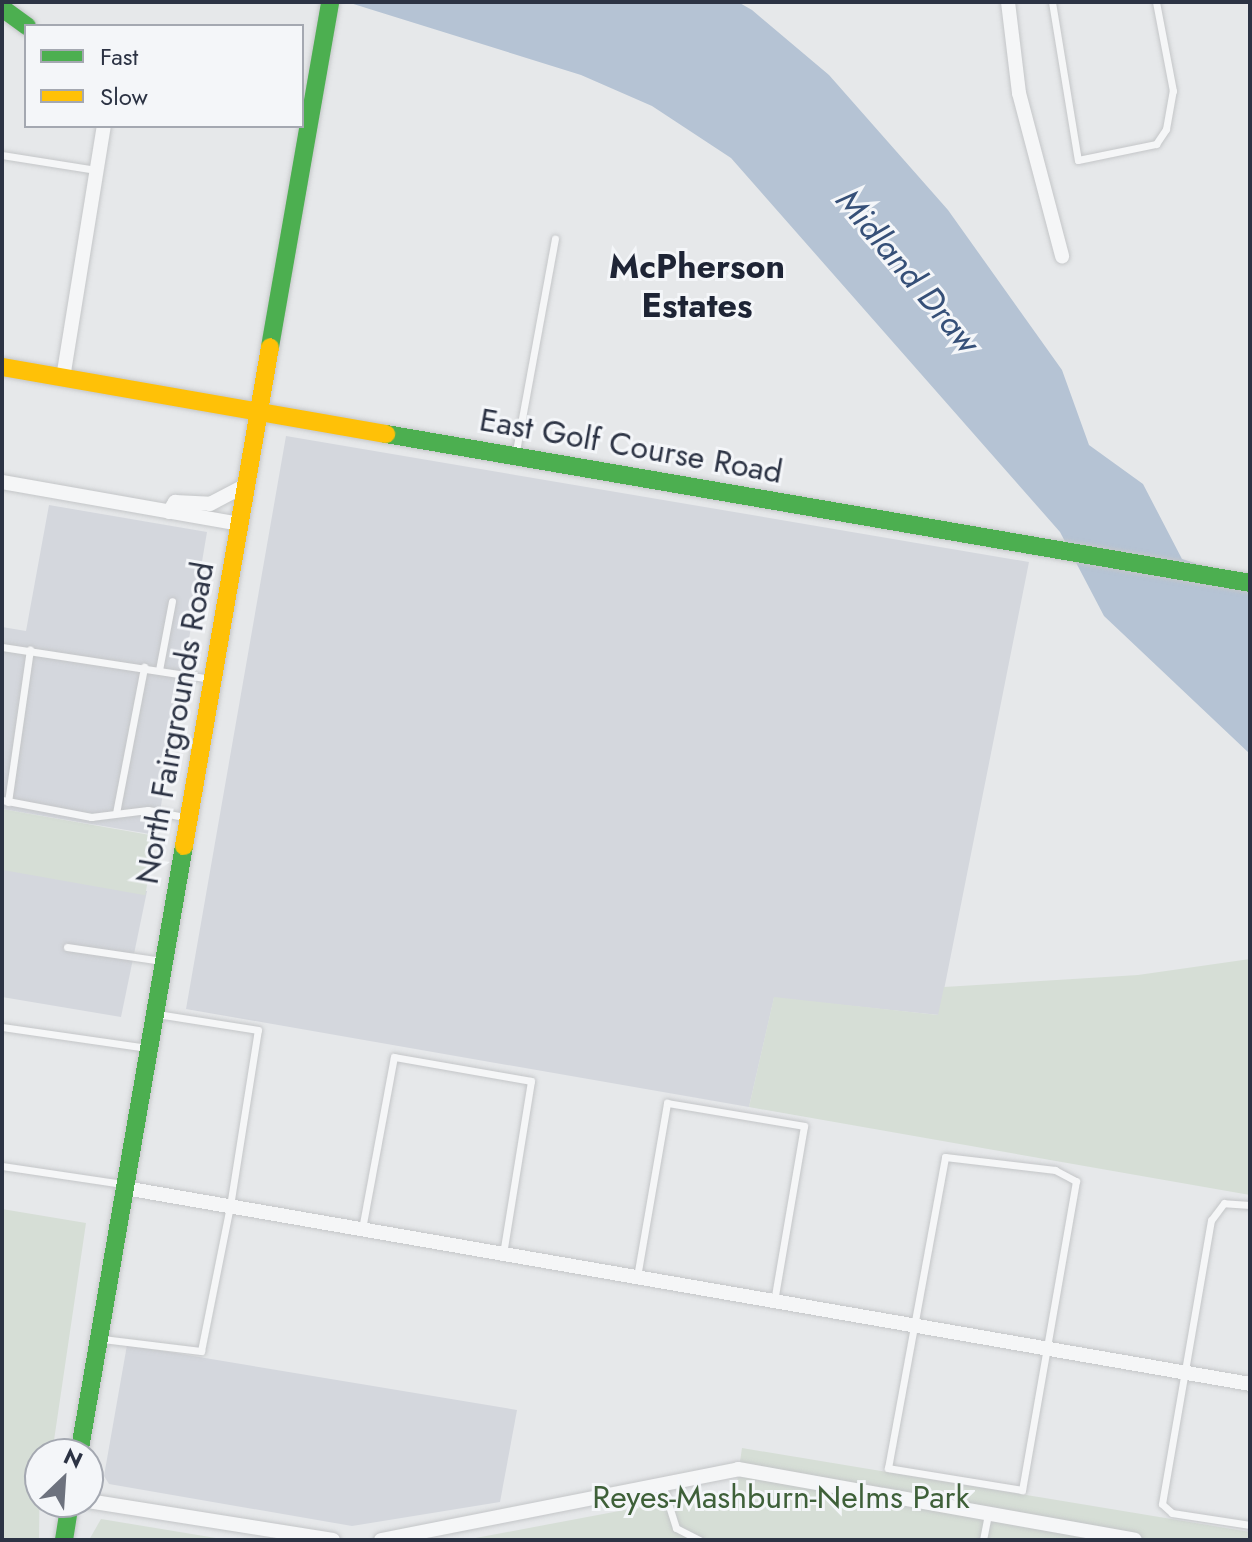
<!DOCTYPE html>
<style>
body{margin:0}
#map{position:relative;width:1252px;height:1542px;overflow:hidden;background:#e6e8ea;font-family:Jost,sans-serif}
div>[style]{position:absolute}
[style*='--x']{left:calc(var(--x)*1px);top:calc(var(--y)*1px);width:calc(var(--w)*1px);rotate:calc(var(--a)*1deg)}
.built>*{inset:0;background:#d4d7dd}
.green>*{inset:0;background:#d6ded6;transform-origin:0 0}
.water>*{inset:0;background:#b5c3d4}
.roads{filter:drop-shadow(0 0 2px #c4c6c8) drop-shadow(0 0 2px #c4c6c8)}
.lane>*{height:7px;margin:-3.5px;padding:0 3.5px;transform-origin:3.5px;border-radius:3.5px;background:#f5f6f7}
.street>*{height:14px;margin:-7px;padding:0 7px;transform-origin:7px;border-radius:7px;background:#f5f6f7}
.fast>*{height:18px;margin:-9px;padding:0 9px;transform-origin:9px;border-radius:9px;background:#4caf50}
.slow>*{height:18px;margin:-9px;padding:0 9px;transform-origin:9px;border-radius:9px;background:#ffc107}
span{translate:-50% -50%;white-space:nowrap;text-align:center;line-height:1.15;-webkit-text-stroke:6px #f4f6f9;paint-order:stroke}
.street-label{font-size:32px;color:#2c3344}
.park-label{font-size:32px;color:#3e6039}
.neighbourhood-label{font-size:34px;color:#1e2435;font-weight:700}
.water-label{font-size:34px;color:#365078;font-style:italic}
.frame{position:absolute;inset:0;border:4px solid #2c3344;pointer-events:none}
.legend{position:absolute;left:24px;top:24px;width:280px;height:104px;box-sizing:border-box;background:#f4f6f9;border:2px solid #a4a8b1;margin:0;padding:10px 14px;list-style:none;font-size:24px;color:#2c3344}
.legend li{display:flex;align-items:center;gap:16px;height:40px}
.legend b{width:40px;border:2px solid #a4a8b1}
.north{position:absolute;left:24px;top:1438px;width:80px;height:80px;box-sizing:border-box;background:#f4f6f9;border:2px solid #a4a8b1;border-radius:50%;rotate:25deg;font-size:22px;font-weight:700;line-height:32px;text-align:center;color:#2c3344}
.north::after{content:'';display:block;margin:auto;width:28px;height:36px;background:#6d727e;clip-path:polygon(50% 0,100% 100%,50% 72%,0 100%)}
</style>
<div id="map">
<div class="built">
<i style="clip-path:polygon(286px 436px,1029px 562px,939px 1015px,774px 998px,749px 1107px,186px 1009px)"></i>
<i style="clip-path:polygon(49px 505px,207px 532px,156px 835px,2px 809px,2px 627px,26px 631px)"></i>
<i style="clip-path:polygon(2px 869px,147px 891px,121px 1017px,2px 997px)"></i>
<i style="clip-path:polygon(127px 1345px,517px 1410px,500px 1502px,352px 1526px,109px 1484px,104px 1476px)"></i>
</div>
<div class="green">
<i style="left:2px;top:809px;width:156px;height:60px;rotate:10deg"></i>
<i style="clip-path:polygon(1250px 959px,1250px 1195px,749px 1107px,774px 997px,938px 1015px,944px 987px,1138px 975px)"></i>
<i style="clip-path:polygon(2px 1209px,86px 1223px,52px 1454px,40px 1454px,39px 1540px,2px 1540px)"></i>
<i style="clip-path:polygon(742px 1448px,1250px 1532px,1250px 1540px,465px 1540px,736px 1489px)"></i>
<i style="clip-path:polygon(101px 1519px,228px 1540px,89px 1540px)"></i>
</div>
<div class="water">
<i style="clip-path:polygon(347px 2px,738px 2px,752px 10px,829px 75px,948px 210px,1062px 370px,1089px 445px,1143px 484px,1182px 559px,1250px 581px,1250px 754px,1104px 616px,1060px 532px,731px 158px,652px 106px,581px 75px)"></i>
</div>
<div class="roads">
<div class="lane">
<i style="--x:1052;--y:2;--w:160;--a:80.7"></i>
<i style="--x:1078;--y:160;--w:80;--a:-11.6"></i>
<i style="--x:1156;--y:144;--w:18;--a:-56"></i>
<i style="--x:1166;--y:129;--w:39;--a:-80"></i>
<i style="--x:1173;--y:91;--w:91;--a:-100.8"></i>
<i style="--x:2;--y:155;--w:95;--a:9.1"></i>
<i style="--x:516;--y:451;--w:216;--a:-79.6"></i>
<i style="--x:2;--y:647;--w:210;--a:8.7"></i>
<i style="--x:159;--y:670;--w:70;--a:-79.3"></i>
<i style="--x:2;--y:800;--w:91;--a:10.8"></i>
<i style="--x:91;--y:817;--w:57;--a:-7"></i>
<i style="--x:148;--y:810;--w:38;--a:11"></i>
<i style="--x:8;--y:802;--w:154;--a:-81.8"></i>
<i style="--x:116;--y:813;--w:149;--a:-79.1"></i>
<i style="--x:67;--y:947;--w:96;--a:8.4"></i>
<i style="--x:2;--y:1027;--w:147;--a:8.2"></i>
<i style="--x:945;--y:1157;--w:111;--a:6.7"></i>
<i style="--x:1055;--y:1170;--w:24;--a:28"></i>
<i style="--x:1076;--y:1181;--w:314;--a:99.9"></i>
<i style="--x:1022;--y:1490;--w:136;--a:-170.7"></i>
<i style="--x:888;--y:1468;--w:316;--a:-79.6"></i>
<i style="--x:2;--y:1166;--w:122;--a:8.5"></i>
<i style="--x:1250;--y:1205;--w:26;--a:-176"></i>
<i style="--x:1224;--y:1203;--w:21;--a:127"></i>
<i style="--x:1211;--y:1220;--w:288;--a:99.8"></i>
<i style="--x:1162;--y:1504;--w:13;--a:42"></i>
<i style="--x:1172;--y:1513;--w:79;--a:8.7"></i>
<i style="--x:362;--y:1229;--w:175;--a:-79.5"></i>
<i style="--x:394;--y:1057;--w:139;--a:9.9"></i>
<i style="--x:531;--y:1081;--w:174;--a:99.2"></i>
<i style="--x:637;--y:1277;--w:177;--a:-80.2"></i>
<i style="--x:667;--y:1103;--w:139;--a:9.5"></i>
<i style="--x:804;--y:1126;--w:178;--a:99.7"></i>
<i style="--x:102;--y:1339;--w:100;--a:6.9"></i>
<i style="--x:201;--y:1351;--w:148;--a:-78.7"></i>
<i style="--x:230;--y:1206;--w:178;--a:-81"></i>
<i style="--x:258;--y:1030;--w:102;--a:-171"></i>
<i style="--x:663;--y:1487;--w:43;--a:72.4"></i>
<i style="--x:676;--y:1528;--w:27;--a:27"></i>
<i style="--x:983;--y:1540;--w:26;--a:-79"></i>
</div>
<div class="street">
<i style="--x:1008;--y:2;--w:92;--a:83.1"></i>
<i style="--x:1019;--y:93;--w:169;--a:75.2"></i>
<i style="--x:63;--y:378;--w:255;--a:-80.8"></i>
<i style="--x:2;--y:482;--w:241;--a:10"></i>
<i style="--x:169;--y:512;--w:12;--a:-59"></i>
<i style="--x:175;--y:502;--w:35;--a:3"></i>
<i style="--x:210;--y:504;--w:41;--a:-27.8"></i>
<i style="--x:125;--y:1188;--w:1142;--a:9.88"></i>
<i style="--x:88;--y:1501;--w:248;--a:9"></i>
<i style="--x:381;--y:1540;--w:364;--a:-11.2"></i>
<i style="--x:738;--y:1469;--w:403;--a:10.1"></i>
</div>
<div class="fast">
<i style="--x:2;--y:8;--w:31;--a:36"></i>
<i style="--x:270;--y:347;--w:350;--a:-80.1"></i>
<i style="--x:386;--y:434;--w:877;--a:9.78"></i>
<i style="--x:79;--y:1454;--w:617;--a:-80.2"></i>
<i style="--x:64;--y:1540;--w:38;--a:-81"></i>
</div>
<div class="slow">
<i style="--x:2;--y:367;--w:390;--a:9.9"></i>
<i style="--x:184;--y:846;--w:506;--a:-80.22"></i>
</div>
</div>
<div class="street-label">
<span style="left:631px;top:446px;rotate:10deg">East Golf Course Road</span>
<span style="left:175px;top:723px;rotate:-80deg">North Fairgrounds Road</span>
</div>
<div class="park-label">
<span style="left:781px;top:1497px">Reyes-Mashburn-Nelms Park</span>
</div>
<div class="neighbourhood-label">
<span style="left:697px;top:286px">McPherson<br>Estates</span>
</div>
<div class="water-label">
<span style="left:908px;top:271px;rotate:50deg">Midland Draw</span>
</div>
<div class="frame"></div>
<ul class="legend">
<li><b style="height:10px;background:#4caf50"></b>Fast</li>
<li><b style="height:10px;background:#ffc107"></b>Slow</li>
</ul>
<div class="north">N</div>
</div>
